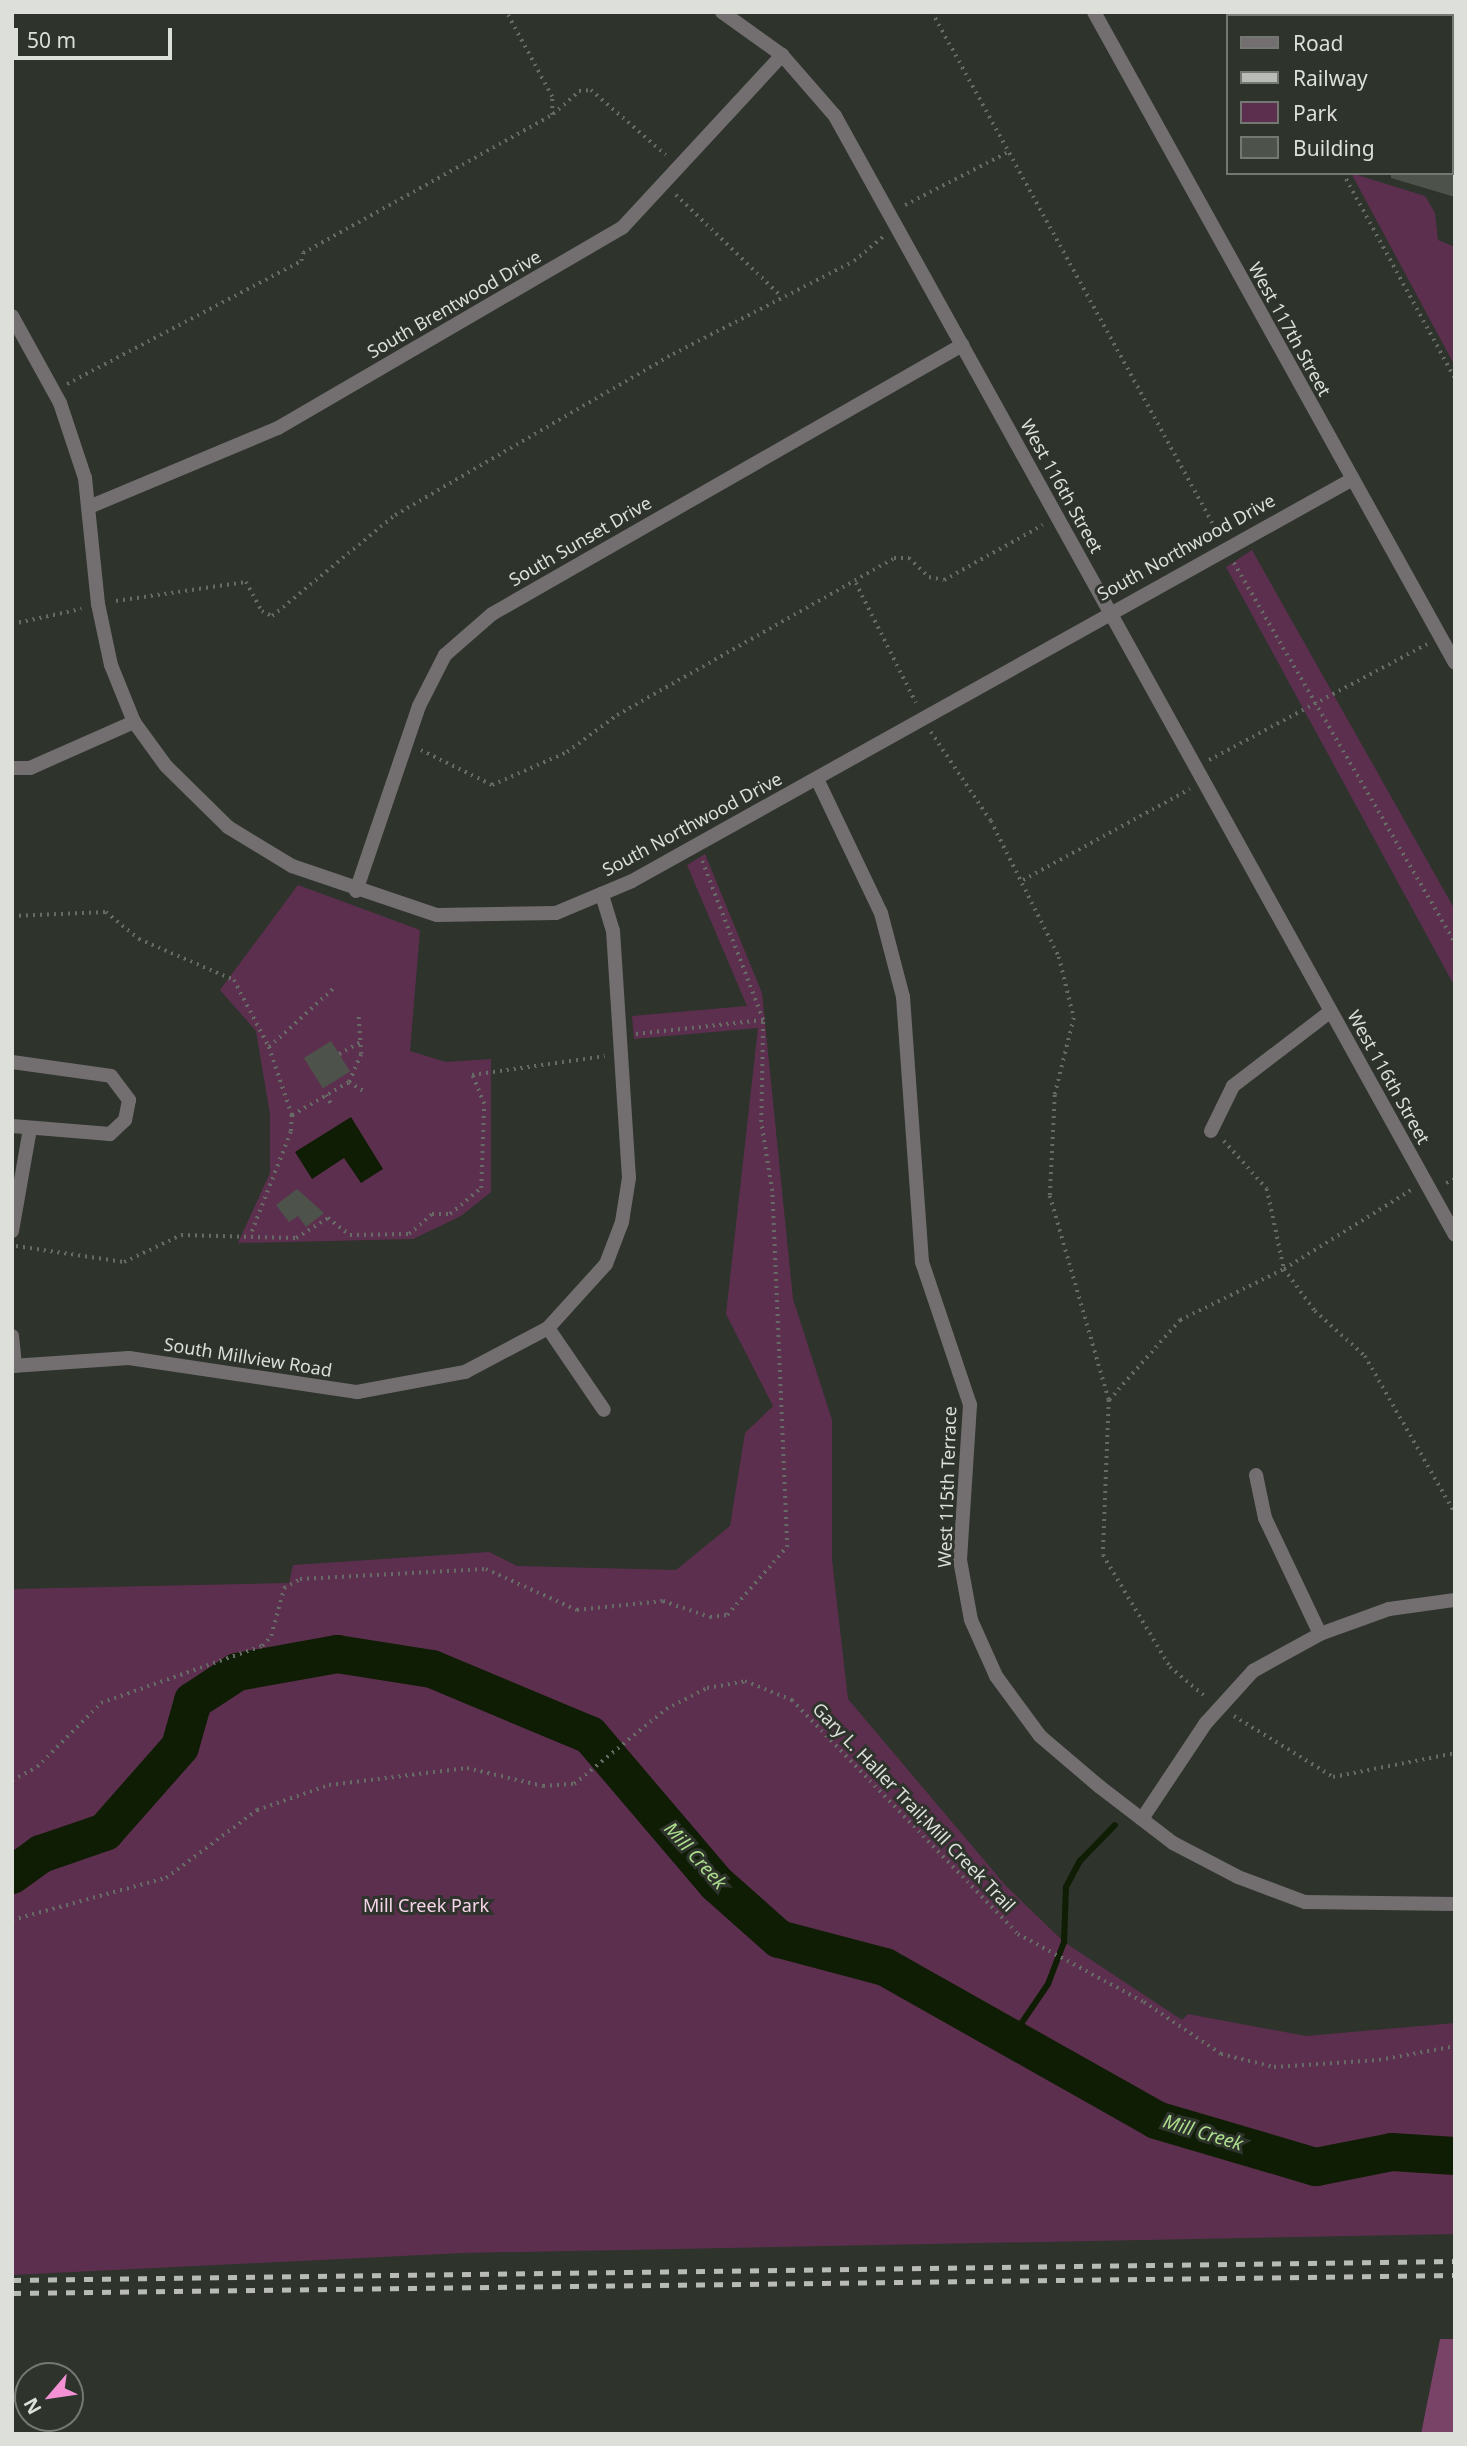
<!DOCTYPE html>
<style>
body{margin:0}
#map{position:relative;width:1467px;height:2446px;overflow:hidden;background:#2e332c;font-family:"Noto Sans",sans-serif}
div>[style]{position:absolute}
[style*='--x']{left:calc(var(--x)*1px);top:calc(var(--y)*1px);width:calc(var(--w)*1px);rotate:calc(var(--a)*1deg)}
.green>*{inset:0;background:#5d2f4f}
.forest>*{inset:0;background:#784367}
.water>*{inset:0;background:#0e1d03}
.stream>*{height:6px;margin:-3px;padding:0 3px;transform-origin:3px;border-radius:3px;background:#0e1d03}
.river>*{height:38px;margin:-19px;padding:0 19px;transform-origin:19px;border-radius:19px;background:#0e1d03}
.building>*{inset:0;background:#4d524a;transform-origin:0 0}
.path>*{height:3.5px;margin-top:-1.75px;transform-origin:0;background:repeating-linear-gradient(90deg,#676b65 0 2px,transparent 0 7px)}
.minor>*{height:14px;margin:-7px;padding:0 7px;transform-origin:7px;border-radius:7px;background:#736f71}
.rail>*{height:5px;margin-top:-2.5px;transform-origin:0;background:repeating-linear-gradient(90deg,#b8bbb6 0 9px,transparent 0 18px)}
span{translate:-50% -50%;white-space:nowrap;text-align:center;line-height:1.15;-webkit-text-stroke:6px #2e332c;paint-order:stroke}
.street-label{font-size:18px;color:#dcdfda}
.park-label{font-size:18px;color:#f7d5ea}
.water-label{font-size:19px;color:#acdd8c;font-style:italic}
.frame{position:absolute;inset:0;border:14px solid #dcdfda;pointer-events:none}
.legend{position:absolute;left:1226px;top:14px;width:228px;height:161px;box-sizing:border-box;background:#2e332c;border:2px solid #747872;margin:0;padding:9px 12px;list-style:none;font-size:21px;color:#dcdfda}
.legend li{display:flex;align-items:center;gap:14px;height:35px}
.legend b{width:35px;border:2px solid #747872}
.north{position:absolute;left:14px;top:2362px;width:70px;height:70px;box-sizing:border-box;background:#2e332c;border:2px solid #747872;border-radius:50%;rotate:241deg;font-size:19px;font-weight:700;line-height:28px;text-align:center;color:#dcdfda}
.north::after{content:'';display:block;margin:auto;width:24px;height:32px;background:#f491d4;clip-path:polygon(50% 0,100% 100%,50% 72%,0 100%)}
.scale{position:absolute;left:14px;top:28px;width:158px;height:32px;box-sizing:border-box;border:4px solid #dcdfda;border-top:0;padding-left:9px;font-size:21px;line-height:24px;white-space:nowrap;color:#dcdfda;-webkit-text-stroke:5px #2e332c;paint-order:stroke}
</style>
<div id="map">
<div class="green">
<i style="clip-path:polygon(1260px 12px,1360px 12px,1262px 16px)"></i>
<i style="clip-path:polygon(1351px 173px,1425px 196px,1435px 213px,1438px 240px,1455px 247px,1455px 366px)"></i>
<i style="clip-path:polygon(1252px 550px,1455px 910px,1455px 987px,1226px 567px)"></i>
<i style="clip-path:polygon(705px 854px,762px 993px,793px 1299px,832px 1420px,832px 1560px,848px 1699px,1006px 1886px,1064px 1942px,1182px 2020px,1188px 2014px,1306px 2036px,1455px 2023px,1455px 2234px,463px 2253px,12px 2275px,12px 1589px,289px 1583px,293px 1565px,489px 1552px,517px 1566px,676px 1570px,730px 1526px,745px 1433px,773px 1406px,726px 1314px,758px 1028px,634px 1039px,632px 1016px,747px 1006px,687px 865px)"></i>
<i style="clip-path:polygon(298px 885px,420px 930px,410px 1051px,446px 1062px,491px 1059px,491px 1192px,461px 1216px,413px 1239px,238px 1243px,270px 1173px,270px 1114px,256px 1031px,220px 990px)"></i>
</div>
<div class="forest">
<i style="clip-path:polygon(1440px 2339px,1455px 2339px,1455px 2434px,1421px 2434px)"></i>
</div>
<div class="water">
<i style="clip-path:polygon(351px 1117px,383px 1169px,361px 1183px,344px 1158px,312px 1179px,295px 1152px)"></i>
</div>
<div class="stream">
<i style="--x:1010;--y:2040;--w:68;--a:-55.8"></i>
<i style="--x:1048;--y:1984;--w:45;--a:-69.1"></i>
<i style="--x:1064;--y:1942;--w:55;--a:-87.9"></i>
<i style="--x:1066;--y:1887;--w:30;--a:-62"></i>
<i style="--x:1080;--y:1861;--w:50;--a:-45.8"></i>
</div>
<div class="river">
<i style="--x:12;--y:1875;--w:36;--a:-36"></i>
<i style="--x:41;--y:1854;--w:68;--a:-19"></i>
<i style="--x:105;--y:1832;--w:113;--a:-48.6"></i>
<i style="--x:180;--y:1747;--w:48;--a:-74.2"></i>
<i style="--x:193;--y:1701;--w:53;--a:-33.4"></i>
<i style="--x:237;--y:1672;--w:102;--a:-10.2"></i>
<i style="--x:337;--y:1654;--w:96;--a:9"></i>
<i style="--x:432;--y:1669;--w:171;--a:22.7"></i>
<i style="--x:590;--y:1735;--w:196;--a:49.6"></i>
<i style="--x:717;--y:1884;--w:83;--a:41.6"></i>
<i style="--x:779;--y:1939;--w:110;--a:14.8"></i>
<i style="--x:885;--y:1967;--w:311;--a:29.4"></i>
<i style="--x:1156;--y:2120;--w:167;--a:16.4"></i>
<i style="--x:1316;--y:2167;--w:77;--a:-11.2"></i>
<i style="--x:1392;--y:2152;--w:63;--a:3.6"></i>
</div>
<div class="building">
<i style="clip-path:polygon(1391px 173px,1455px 173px,1455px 197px,1391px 178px)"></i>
<i style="left:331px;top:1041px;width:36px;height:32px;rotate:58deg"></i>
<i style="clip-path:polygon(297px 1189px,324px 1213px,306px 1227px,298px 1216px,289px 1222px,276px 1205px)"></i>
</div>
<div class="path">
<i style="--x:932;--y:12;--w:597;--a:61.24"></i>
<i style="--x:1253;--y:12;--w:5;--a:53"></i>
<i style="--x:553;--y:114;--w:35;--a:-41"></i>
<i style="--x:579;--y:91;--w:12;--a:-5"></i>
<i style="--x:591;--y:90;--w:99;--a:40.9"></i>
<i style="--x:1343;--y:173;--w:234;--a:61.4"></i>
<i style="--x:676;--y:195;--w:146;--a:43.9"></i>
<i style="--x:905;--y:205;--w:116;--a:-27.2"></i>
<i style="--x:67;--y:384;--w:264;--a:-27.7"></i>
<i style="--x:301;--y:261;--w:8;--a:-76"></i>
<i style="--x:303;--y:253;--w:285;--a:-29"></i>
<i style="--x:552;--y:115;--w:18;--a:-90"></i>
<i style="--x:552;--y:97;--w:97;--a:-118.4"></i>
<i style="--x:1234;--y:563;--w:439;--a:59.8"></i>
<i style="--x:856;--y:583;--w:134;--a:63.4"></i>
<i style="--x:116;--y:601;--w:131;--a:-8.3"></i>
<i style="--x:246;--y:582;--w:33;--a:61"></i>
<i style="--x:262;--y:611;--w:11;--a:27"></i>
<i style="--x:272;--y:616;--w:159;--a:-39.4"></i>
<i style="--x:395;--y:515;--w:321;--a:-30.1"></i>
<i style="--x:673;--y:354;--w:203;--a:-27.2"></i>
<i style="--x:854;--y:261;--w:38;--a:-40"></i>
<i style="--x:12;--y:624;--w:71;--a:-12.3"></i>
<i style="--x:931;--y:732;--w:107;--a:56"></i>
<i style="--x:991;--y:821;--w:152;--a:63.4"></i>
<i style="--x:1059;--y:957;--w:63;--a:76.2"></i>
<i style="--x:1074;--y:1018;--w:79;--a:103.9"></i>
<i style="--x:1055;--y:1095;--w:101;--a:92.8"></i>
<i style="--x:1050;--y:1196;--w:212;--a:73.9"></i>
<i style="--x:1109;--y:1400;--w:155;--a:92.2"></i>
<i style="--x:1103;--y:1555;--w:131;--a:59.1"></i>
<i style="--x:1170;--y:1667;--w:48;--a:40"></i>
<i style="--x:421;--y:750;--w:79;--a:26.2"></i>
<i style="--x:492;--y:785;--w:82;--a:-23.7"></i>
<i style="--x:567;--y:752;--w:62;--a:-36.5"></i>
<i style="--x:617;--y:715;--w:318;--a:-29.5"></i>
<i style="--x:894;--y:558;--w:15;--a:0"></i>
<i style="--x:909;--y:558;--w:28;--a:44"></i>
<i style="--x:929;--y:577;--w:15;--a:11"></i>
<i style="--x:944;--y:580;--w:113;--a:-29.1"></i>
<i style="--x:1209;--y:760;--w:247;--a:-28"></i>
<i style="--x:1023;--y:880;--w:190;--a:-28.6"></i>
<i style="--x:12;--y:916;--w:94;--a:-2.4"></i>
<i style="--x:106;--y:912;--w:43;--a:39.3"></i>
<i style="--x:139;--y:939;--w:103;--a:23.3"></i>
<i style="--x:234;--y:980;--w:76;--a:62.4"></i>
<i style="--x:269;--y:1047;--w:72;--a:71.3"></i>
<i style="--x:292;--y:1115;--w:17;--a:93"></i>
<i style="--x:291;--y:1132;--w:107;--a:111.3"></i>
<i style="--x:636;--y:1034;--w:128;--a:-6.3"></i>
<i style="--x:269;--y:1047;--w:89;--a:-42.3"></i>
<i style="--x:339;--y:1054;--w:26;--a:-29"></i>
<i style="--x:349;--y:1082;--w:19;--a:32"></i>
<i style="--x:326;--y:1095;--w:14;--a:60"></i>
<i style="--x:292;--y:1115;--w:66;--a:-30.1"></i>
<i style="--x:349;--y:1082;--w:30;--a:-67"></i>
<i style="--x:361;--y:1054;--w:39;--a:-94"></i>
<i style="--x:1224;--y:1141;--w:64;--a:48.1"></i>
<i style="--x:1267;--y:1189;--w:82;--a:78"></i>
<i style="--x:1284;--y:1269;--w:52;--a:53.6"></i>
<i style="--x:1315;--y:1311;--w:67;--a:42"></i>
<i style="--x:1365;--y:1356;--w:181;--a:60.2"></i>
<i style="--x:1446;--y:1183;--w:10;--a:-24"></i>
<i style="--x:16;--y:1246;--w:109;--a:8.4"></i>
<i style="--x:124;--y:1262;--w:63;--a:-25.3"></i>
<i style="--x:181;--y:1235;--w:115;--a:1.5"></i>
<i style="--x:296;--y:1238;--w:38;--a:-32"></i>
<i style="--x:328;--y:1218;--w:28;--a:38"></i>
<i style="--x:350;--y:1235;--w:59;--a:-1"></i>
<i style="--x:409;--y:1234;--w:30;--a:-41"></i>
<i style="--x:432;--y:1214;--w:18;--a:0"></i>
<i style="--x:450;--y:1214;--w:40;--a:-40"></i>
<i style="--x:481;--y:1188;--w:84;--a:-88"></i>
<i style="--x:484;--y:1104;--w:31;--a:-112"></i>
<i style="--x:472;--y:1075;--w:134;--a:-8.1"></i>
<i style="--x:1109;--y:1400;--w:107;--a:-48.4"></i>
<i style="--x:1180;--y:1320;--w:116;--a:-26.1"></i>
<i style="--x:1284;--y:1269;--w:150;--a:-31.9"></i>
<i style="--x:1234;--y:1716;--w:116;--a:31.6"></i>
<i style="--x:1333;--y:1777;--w:124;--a:-11.1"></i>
<i style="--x:12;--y:1780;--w:28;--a:-27"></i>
<i style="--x:37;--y:1767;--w:91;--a:-45"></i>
<i style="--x:101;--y:1703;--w:171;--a:-19.5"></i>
<i style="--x:262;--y:1646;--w:13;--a:-48"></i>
<i style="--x:271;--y:1636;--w:50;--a:-74.8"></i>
<i style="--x:284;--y:1588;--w:18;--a:-29"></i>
<i style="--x:300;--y:1579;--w:186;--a:-3.1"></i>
<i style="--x:486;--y:1569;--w:100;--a:24.3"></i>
<i style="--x:577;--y:1610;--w:86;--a:-6"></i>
<i style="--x:663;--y:1601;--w:50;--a:18.8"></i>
<i style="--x:710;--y:1617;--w:17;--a:-7"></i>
<i style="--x:727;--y:1615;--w:91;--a:-48.6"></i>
<i style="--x:787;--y:1547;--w:356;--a:-92.4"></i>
<i style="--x:772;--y:1191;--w:70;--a:-99.1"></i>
<i style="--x:761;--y:1122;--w:102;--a:-88.9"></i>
<i style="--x:763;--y:1020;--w:170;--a:-111"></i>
<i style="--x:12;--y:1920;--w:160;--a:-15.3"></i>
<i style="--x:166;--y:1878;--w:114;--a:-36.8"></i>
<i style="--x:257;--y:1810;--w:76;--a:-19.1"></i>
<i style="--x:329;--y:1785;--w:139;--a:-7"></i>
<i style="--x:467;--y:1768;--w:78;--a:13.3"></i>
<i style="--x:543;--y:1786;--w:31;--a:-4"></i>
<i style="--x:574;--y:1784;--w:119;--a:-39.2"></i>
<i style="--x:666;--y:1709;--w:46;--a:-27.1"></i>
<i style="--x:707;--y:1688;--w:39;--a:-10"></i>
<i style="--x:745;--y:1681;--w:51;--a:22"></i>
<i style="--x:792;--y:1700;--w:325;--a:46"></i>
<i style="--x:1018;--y:1934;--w:143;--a:28.4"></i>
<i style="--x:1144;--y:2002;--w:93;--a:34"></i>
<i style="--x:1221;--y:2054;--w:55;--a:13.8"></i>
<i style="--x:1274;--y:2067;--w:105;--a:-3.8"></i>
<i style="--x:1379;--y:2060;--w:77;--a:-10.4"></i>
</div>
<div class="minor">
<i style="--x:722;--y:12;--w:74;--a:35.6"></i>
<i style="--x:782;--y:55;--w:81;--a:49"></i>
<i style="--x:835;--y:116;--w:1279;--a:61.01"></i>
<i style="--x:1094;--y:12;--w:744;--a:60.99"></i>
<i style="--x:12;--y:316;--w:99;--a:61.1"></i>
<i style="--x:60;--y:403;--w:79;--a:71.6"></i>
<i style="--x:85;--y:478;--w:127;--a:84.1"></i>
<i style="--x:98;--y:604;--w:62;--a:78"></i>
<i style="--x:111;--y:665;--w:61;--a:68"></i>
<i style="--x:134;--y:722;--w:54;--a:54"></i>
<i style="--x:166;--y:766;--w:87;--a:44.5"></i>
<i style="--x:228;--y:827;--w:75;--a:31.4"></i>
<i style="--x:292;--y:866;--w:153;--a:18.7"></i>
<i style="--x:437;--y:915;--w:119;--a:-1"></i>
<i style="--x:556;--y:913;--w:82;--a:-22.8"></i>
<i style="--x:632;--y:881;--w:823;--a:-29.15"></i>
<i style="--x:89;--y:507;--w:205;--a:-22.7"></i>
<i style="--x:278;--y:428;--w:398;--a:-30.2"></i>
<i style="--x:622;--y:228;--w:236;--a:-47.2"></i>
<i style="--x:12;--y:768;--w:18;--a:0"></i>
<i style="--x:30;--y:768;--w:114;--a:-23.9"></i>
<i style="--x:817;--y:779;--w:148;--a:64.5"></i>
<i style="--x:881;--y:913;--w:87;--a:75.3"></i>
<i style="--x:903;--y:997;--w:266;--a:85.9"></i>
<i style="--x:922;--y:1262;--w:151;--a:71.4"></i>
<i style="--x:970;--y:1405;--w:155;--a:93.7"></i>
<i style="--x:960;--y:1560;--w:61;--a:79.6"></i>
<i style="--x:971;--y:1620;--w:61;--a:65.9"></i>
<i style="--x:996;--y:1676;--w:74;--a:53.7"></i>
<i style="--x:1040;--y:1736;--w:79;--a:40.4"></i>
<i style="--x:1100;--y:1787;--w:92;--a:37.5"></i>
<i style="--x:1173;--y:1843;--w:73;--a:27.6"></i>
<i style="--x:1238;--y:1877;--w:72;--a:20.5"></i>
<i style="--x:1305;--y:1902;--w:150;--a:0.8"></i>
<i style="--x:356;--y:891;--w:195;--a:-71.2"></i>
<i style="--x:419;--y:706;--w:57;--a:-63"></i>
<i style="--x:445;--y:655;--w:62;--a:-41.1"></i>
<i style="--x:492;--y:614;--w:542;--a:-29.78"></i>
<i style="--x:12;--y:1062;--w:100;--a:8"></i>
<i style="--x:111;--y:1076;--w:30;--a:53"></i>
<i style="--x:129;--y:1100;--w:20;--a:101"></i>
<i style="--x:125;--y:1120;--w:21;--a:137"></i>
<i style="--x:110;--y:1134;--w:98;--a:-175.3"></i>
<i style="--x:1211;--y:1131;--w:50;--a:-63.9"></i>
<i style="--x:1233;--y:1086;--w:123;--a:-37.4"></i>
<i style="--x:12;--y:1231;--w:104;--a:-80"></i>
<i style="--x:548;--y:1328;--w:99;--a:55.7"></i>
<i style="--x:12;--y:1336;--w:30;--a:84"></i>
<i style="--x:12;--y:1366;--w:117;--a:-3.9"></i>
<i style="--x:129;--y:1358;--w:231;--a:8.5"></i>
<i style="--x:357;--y:1392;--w:110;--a:-10.5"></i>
<i style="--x:465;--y:1372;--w:94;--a:-27.9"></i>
<i style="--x:548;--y:1328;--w:86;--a:-47.8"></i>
<i style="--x:606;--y:1264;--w:45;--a:-69.1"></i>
<i style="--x:622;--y:1222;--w:45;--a:-81"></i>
<i style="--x:629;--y:1178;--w:248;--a:-93.7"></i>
<i style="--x:613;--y:931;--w:39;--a:-107"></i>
<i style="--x:1256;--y:1475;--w:44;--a:78.2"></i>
<i style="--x:1265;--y:1518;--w:128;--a:64.6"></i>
<i style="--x:1142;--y:1819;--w:114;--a:-56.4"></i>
<i style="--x:1205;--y:1724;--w:72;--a:-47.8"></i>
<i style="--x:1253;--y:1671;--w:77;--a:-28.9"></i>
<i style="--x:1320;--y:1634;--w:73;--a:-19.9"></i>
<i style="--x:1389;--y:1609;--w:67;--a:-7.8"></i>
</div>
<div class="rail">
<i style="--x:12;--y:2280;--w:1443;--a:-0.75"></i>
<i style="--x:12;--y:2293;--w:1443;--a:-0.71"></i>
</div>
<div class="street-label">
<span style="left:454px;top:304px;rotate:-30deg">South Brentwood Drive</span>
<span style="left:1290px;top:329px;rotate:61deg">West 117th Street</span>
<span style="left:1062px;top:486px;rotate:61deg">West 116th Street</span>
<span style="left:580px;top:541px;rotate:-30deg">South Sunset Drive</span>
<span style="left:1186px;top:547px;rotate:-29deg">South Northwood Drive</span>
<span style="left:692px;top:824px;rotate:-28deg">South Northwood Drive</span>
<span style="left:1389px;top:1077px;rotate:61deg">West 116th Street</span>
<span style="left:248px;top:1357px;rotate:9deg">South Millview Road</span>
<span style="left:947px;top:1487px;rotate:-88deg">West 115th Terrace</span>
<span style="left:914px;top:1807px;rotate:46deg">Gary L. Haller Trail;Mill Creek Trail</span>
</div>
<div class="park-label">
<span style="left:426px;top:1905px">Mill Creek Park</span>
</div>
<div class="water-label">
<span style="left:695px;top:1856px;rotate:48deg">Mill Creek</span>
<span style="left:1203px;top:2133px;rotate:17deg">Mill Creek</span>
</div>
<div class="frame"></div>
<ul class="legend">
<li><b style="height:9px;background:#736f71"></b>Road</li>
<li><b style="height:9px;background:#b8bbb6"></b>Railway</li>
<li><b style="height:19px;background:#5d2f4f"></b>Park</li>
<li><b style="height:19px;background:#4d524a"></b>Building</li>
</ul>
<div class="north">N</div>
<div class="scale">50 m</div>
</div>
